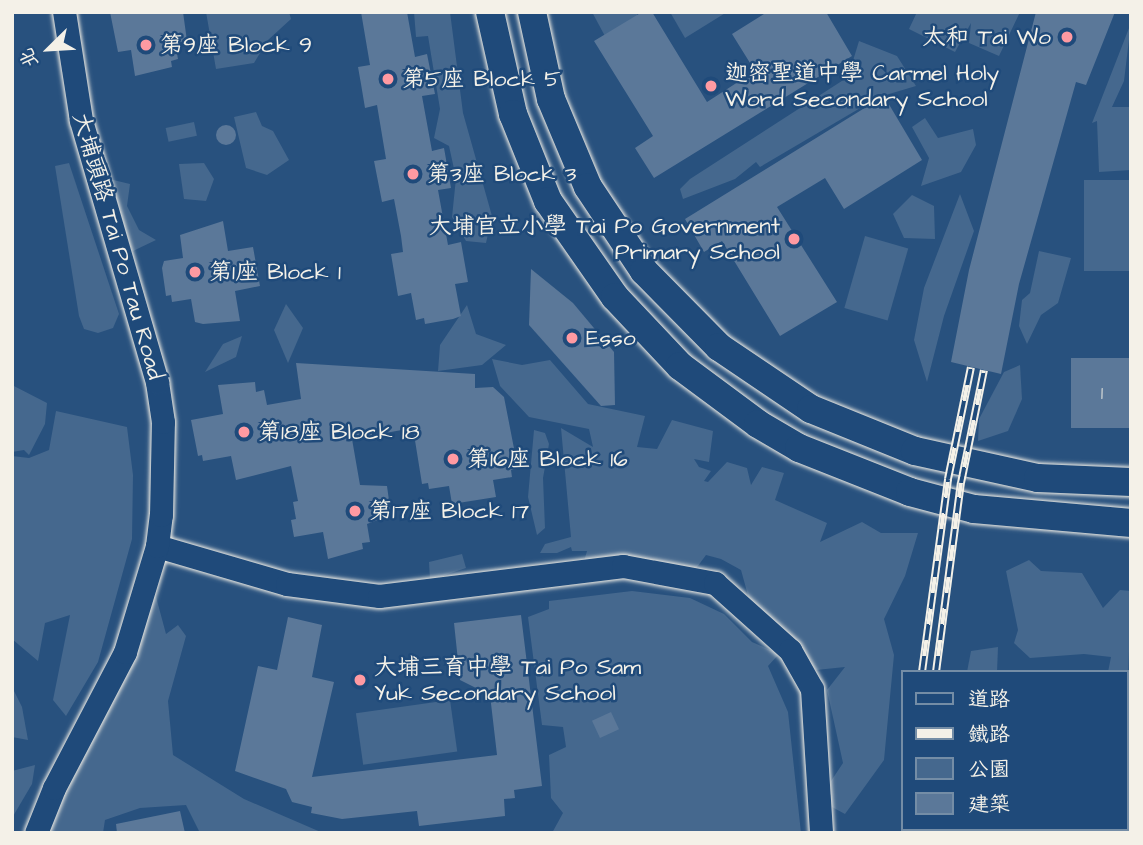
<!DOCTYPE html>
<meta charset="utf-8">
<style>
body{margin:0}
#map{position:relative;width:1143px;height:845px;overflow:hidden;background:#28517e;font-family:"Architects Daughter","LXGW WenKai TC",sans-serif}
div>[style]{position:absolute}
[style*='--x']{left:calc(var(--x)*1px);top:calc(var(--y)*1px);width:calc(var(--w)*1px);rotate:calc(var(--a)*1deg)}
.green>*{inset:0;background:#45688e;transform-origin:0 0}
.building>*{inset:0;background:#5b7899;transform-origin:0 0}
.round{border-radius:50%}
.roads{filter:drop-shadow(0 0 2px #f4f1e8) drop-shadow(0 0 2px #f4f1e8)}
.minor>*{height:23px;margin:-11.5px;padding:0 11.5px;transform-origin:11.5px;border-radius:11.5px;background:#1f4a7a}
.major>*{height:28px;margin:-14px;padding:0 14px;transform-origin:14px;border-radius:14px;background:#1f4a7a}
.rail>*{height:8px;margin-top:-4px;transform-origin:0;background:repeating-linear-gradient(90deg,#1f4a7a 0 16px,#f4f1e8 0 32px);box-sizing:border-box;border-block:2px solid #f4f1e8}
.dots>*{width:19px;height:19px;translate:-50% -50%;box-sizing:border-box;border:4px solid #1f4a7a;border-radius:50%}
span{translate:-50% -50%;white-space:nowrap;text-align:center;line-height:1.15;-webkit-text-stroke:5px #1f4a7a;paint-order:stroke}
.number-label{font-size:19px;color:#ced3d4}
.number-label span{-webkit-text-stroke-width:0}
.poi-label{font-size:23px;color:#f4f1e8}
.right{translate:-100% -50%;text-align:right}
.left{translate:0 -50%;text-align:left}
.street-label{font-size:23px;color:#f4f1e8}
.frame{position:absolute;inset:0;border:14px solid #f4f1e8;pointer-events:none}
.legend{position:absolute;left:901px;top:670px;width:228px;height:161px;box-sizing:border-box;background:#1f4a7a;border:2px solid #748da6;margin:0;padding:9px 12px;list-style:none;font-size:21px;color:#f4f1e8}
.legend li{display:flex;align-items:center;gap:14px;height:35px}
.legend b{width:35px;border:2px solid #748da6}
.north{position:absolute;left:14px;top:14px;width:70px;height:70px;-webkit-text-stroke:5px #1f4a7a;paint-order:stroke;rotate:246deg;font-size:19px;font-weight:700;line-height:28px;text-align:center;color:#f4f1e8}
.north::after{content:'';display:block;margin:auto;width:24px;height:32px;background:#f4f1e8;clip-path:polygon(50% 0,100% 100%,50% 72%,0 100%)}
</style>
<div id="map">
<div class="green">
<i style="clip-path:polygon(206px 12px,289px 12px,291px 19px,268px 40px,254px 63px,216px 69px)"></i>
<i style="clip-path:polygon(414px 12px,450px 12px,463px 113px,492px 216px,486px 243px,466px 241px,452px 217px,456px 178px,449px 146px,434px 138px,440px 109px,428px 36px,416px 37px)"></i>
<i style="clip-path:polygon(592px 12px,636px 12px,641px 22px,606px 38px)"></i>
<i style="clip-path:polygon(670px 12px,727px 12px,685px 38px)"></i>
<i style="clip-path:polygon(917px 12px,1020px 12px,999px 56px,969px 43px,971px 23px,955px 52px,909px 29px)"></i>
<i style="clip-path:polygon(1131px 23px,1124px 81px,1112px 107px,1130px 107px,1131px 170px,1099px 172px,1097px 121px,1092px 123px)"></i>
<i style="clip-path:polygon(859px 41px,897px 56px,916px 86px,879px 97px,760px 167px,756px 162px,735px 179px,683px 199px,680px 189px,690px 179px,848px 77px)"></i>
<i style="clip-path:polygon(256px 112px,262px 126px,273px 131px,289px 160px,267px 175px,246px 168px,234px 117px)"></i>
<i style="clip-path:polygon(925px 118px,938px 138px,973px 129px,976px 145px,961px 172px,921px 186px,929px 158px,912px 127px)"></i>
<i style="left:194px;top:122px;width:14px;height:29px;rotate:78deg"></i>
<i style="clip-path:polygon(69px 163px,119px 314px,113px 328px,98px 333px,84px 329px,79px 316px,55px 166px)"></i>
<i style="clip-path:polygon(204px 163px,214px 179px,206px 201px,184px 199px,179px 164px)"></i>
<i style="clip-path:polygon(109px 179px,130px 184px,127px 206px,139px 230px,156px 240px,133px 251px,116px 218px)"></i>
<i style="left:1131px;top:180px;width:91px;height:47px;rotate:90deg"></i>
<i style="clip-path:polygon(960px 194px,974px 231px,944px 316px,927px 382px,914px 340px,924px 288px)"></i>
<i style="clip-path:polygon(912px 195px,934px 206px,935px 239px,904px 238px,893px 214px)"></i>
<i style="left:865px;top:236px;width:45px;height:75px;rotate:16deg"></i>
<i style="clip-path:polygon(1039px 251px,1071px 258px,1058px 303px,1041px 315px,1027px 344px,1019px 326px,1022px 300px,1030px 293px)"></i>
<i style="clip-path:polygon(286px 304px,303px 328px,288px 363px,274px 330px)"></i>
<i style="clip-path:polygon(467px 305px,476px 334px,506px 345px,482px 365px,438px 371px,440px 345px)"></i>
<i style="clip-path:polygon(242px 336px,236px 357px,205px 372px,223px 344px)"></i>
<i style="clip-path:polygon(492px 359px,522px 365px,550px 360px,588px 404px,645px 416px,637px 447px,657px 449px,672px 420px,713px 431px,709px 462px,694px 459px,699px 467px,711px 471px,704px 481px,708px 482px,727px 462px,747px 468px,751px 485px,762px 467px,784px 473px,775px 500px,827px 523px,820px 542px,862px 522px,881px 533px,918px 533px,905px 576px,884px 619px,894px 655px,884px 760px,845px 814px,830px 806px,831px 781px,843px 763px,827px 690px,845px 667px,816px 670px,749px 599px,741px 570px,721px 559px,706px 555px,695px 570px,582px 568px,587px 551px,572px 551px,571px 547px,557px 553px,540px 553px,545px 544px,571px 537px,561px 428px,593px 447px,589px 429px,529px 417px,500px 386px)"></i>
<i style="clip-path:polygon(1020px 365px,1022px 399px,1008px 431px,978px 441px,979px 419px,1004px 372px)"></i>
<i style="clip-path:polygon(12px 385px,47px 403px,45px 424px,29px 455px,24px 450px,12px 452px)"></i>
<i style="clip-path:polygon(56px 411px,127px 427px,133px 475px,132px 539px,98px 662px,66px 716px,53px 700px,70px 615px,45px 623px,38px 661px,12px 639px,12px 456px,29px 458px,49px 450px)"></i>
<i style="clip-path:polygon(534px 430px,545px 433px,549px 444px,543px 478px,545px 528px,537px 535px,528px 497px)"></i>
<i style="clip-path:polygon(462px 554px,466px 568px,430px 580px,429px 562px)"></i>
<i style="clip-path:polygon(1029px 560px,1041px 571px,1082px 573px,1103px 608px,1120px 590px,1131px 591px,1127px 712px,1127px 672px,1108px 672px,1111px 657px,1084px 654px,1030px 658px,1014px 643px,1018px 630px,1006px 571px)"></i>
<i style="clip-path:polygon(632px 591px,690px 598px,724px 614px,752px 642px,779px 654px,768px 666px,788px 712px,801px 833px,552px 833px,563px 813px,551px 798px,549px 755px,566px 747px,563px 727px,542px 725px,528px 617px,549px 609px,549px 601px)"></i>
<i style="clip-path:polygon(155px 593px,166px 634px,178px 625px,186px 636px,168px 701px,173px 755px,244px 799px,323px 833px,200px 833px,186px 805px,140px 808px,105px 820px,103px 833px,30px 833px,103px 720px)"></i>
<i style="clip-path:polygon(998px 647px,997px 672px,967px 672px,971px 651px)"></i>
<i style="clip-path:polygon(12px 687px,22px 707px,28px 740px,12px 737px)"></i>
<i style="left:450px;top:700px;width:52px;height:95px;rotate:82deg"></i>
<i style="clip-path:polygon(35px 765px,32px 784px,12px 818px,12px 771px)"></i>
<i style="clip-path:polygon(940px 829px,1078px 829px,940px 833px)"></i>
</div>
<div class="building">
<i style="clip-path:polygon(110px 12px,183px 12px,187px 41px,175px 43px,178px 59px,171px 61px,172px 67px,135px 76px,131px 50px,118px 52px)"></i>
<i style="clip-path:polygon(361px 12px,407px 12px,415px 57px,427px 54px,435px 94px,422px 96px,432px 151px,444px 148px,447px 165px,451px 188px,438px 190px,448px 245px,461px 242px,468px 282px,455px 284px,461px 316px,453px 319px,425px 324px,424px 318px,416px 320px,411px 293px,398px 296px,391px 254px,403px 252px,401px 236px,394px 199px,382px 202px,374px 161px,386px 159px,377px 105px,365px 108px,361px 84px,358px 67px,370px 65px)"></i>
<i style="clip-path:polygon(642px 12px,652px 12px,707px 102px,755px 71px,732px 34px,767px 12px,826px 12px,852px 56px,654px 178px,635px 148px,653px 136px,594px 41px)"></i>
<i style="clip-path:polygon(1036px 12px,1115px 12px,1086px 85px,1076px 82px,1019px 284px,1001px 374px,951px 362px,969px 270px)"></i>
<i style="clip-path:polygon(884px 96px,922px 160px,844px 209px,825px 178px,777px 207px,837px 302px,780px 336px,722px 241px,704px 252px,685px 219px)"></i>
<i class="round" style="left:216px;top:125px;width:20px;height:20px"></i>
<i style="clip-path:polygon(223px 221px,228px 251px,253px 247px,260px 286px,235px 291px,240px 321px,203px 324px,195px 322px,191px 299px,172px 302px,171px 295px,166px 296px,162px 268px,164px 261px,183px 258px,180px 235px)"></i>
<i style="clip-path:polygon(531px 269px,573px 303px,614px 352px,615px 405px,601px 406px,529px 325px)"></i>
<i style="left:1131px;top:358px;width:70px;height:60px;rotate:90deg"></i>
<i style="clip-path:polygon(296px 363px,475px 374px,475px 388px,493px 387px,504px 397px,518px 469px,511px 470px,512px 477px,493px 480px,496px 497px,452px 504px,449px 486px,429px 489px,428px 483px,422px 484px,413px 428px,352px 439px,360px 485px,387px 486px,391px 515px,367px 524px,370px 542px,362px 543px,363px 549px,328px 559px,323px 532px,294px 537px,291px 520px,296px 519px,293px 502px,298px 501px,291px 466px,236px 480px,231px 456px,203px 461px,202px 455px,198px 456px,191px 420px,223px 414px,218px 385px,255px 382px,256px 392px,264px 390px,267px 405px,301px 399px)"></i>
<i style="clip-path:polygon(521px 615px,542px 786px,514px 790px,515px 798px,504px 799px,505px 816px,419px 826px,417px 811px,342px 819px,311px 813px,312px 807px,292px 802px,286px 789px,235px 771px,258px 666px,277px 670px,288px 617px,322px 625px,312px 677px,334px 682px,312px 777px,497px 755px,490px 695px,460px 680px,454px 623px)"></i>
<i style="left:611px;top:712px;width:19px;height:21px;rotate:65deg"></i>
<i style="clip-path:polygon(180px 811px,185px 833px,117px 833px,116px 824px)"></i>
</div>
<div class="roads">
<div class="minor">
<i style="--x:157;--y:546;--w:135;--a:16.3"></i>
<i style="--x:287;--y:584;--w:93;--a:7.4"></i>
<i style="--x:379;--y:596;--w:246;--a:-7"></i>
<i style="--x:623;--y:566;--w:94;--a:10.5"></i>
<i style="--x:715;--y:583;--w:101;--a:41.8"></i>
<i style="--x:790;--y:650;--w:45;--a:60.6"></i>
<i style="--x:812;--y:689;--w:144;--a:86.4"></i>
<i style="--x:1127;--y:791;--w:4;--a:27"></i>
<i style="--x:36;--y:833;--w:48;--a:-68.2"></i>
<i style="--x:54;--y:788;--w:153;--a:-62.4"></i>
<i style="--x:125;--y:652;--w:111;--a:-73.2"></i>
<i style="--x:157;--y:546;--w:31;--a:-83"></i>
<i style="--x:161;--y:515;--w:93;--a:-88.8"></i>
<i style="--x:163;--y:422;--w:40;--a:-98.5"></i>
<i style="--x:157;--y:382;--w:273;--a:-106.2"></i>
<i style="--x:81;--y:120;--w:109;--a:-98.9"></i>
</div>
<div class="major">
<i style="--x:490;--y:12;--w:105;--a:77.3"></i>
<i style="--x:513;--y:114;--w:94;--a:68.1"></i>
<i style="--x:548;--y:201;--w:117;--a:55.1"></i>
<i style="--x:615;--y:297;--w:95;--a:46.7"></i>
<i style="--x:680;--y:366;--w:97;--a:36.6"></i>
<i style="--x:758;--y:424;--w:48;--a:30.3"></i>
<i style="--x:799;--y:448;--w:119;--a:21.6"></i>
<i style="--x:910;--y:492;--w:66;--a:14.9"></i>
<i style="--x:974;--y:509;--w:158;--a:5.1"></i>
<i style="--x:532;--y:12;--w:89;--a:77.7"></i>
<i style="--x:551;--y:99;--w:95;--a:67.2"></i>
<i style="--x:588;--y:187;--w:101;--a:56.3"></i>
<i style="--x:644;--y:271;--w:107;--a:45.4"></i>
<i style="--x:719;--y:347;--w:111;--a:34"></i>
<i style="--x:811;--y:409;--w:112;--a:22"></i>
<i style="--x:915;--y:451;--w:126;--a:12.4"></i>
<i style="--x:1038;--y:478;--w:93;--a:2.5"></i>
<i style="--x:1127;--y:737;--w:6;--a:-51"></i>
<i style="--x:1061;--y:833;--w:5;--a:-53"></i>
</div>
</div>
<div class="rail">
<i style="--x:922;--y:672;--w:195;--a:-82.3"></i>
<i style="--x:948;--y:479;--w:114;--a:-78.4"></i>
<i style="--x:936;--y:672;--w:191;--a:-82.5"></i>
<i style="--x:961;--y:483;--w:115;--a:-78.5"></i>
<i style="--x:908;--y:833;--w:4;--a:-76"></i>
<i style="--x:923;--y:833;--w:4;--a:-90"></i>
</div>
<div class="dots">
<i style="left:1067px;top:37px;background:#ff9aa2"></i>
<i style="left:146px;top:45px;background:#ff9aa2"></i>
<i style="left:388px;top:79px;background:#ff9aa2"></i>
<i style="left:711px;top:86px;background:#ff9aa2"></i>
<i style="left:413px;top:174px;background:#ff9aa2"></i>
<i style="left:794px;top:239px;background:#ff9aa2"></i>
<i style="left:195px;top:272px;background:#ff9aa2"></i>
<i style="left:572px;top:338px;background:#ff9aa2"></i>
<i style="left:244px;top:432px;background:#ff9aa2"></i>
<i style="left:453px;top:459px;background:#ff9aa2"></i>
<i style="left:355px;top:511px;background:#ff9aa2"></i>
<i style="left:360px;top:680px;background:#ff9aa2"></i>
</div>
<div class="number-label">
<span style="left:1102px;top:394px">1</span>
</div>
<div class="poi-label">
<span class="right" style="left:1051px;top:37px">太和 Tai Wo</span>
<span class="left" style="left:160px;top:45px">第9座 Block 9</span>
<span class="left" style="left:725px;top:86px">迦密聖道中學 Carmel Holy<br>Word Secondary School</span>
<span class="left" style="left:402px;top:79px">第5座 Block 5</span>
<span class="left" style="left:427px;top:174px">第3座 Block 3</span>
<span class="right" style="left:780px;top:239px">大埔官立小學 Tai Po Government<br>Primary School</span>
<span class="left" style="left:209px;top:272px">第1座 Block 1</span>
<span class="left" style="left:586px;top:338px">Esso</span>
<span class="left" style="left:258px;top:432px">第18座 Block 18</span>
<span class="left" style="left:467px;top:459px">第16座 Block 16</span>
<span class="left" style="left:369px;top:511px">第17座 Block 17</span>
<span class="left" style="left:374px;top:680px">大埔三育中學 Tai Po Sam<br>Yuk Secondary School</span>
</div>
<div class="street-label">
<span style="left:118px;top:246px;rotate:74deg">大埔頭路 Tai Po Tau Road</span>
</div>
<div class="frame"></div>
<ul class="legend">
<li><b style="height:9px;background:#1f4a7a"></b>道路</li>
<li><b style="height:9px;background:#f4f1e8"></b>鐵路</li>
<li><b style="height:19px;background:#45688e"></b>公園</li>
<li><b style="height:19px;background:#5b7899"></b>建築</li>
</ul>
<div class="north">北</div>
</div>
